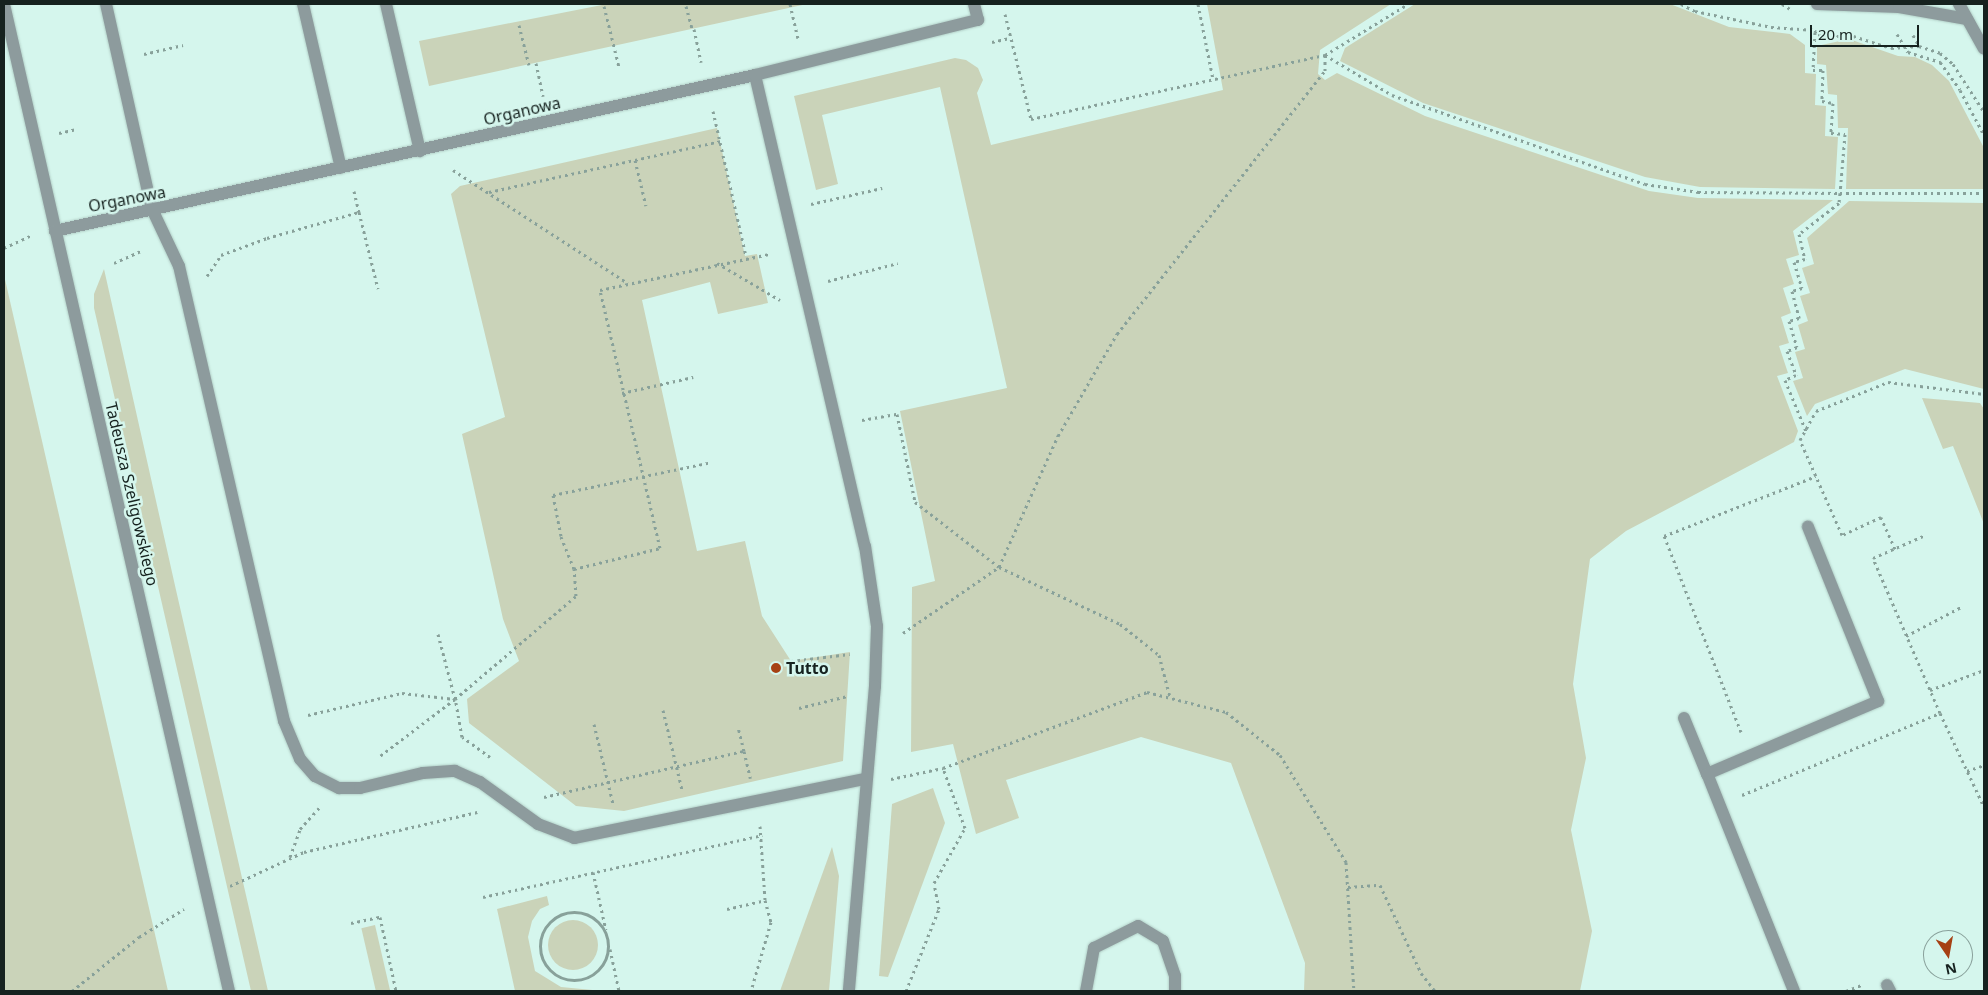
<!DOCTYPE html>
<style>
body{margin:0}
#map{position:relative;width:1988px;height:995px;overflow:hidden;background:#d5f6ed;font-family:"Noto Sans",sans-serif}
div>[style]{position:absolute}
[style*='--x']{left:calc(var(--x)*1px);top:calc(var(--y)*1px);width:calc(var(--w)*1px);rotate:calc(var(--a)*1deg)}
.green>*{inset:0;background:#cad3b9;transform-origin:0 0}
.round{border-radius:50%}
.path>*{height:3px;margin-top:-1.5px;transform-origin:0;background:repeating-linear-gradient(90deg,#88a19a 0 2.5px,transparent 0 6.5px)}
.path>.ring{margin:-1.5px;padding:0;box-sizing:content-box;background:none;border:3px solid #88a19a;border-radius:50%}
.roads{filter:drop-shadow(0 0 1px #b3d0c8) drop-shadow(0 0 1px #b3d0c8)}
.minor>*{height:12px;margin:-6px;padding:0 6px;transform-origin:6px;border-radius:6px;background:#8d9b9d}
.dots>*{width:14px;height:14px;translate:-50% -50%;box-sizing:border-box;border:2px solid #d5f6ed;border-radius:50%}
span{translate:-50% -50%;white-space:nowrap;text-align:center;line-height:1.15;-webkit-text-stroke:5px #d5f6ed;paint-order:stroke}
.street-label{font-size:16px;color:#16221f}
.poi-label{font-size:16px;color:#16221f;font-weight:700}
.left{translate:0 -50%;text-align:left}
.frame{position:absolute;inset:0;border:5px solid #16221f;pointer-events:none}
.north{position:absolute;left:1923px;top:930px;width:50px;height:50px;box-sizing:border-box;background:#d5f6ed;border:1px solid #89a19b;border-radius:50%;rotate:168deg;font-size:14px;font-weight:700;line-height:20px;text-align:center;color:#16221f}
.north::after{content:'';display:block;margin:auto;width:18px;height:22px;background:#a64114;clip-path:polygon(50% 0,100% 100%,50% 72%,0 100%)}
.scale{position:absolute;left:1810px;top:25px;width:109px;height:22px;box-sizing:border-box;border:2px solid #16221f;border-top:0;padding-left:6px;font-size:15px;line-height:18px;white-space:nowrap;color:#16221f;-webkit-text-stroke:4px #d5f6ed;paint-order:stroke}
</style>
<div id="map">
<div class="green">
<i style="clip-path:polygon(607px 4px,807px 4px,429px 86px,419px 41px)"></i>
<i style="clip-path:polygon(1207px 4px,1391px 4px,1320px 50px,1318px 74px,1325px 80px,1337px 73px,1425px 116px,1649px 191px,1698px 198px,1833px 200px,1793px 231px,1799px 255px,1786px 259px,1794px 284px,1783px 288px,1791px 313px,1781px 317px,1789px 343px,1779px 346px,1788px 373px,1777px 376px,1798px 431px,1794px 442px,1626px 531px,1590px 559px,1573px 684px,1586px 758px,1571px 830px,1592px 931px,1580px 991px,1304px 991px,1305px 963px,1231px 763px,1141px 737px,1006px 780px,1019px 818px,976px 834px,953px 744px,911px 752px,912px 587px,935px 581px,900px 411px,1007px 388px,940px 87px,822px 115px,838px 184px,816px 190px,794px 96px,955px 58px,966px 60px,978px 68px,983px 80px,977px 93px,991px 145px,1223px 90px)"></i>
<i style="clip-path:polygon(1415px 4px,1670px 4px,1729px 27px,1790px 34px,1805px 45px,1805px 73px,1816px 74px,1815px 105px,1826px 106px,1825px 136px,1838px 137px,1835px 189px,1700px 187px,1645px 177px,1423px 103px,1340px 61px,1345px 48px)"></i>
<i style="clip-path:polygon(1849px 39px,1898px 56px,1915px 57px,1932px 65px,1949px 81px,1984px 148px,1984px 189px,1846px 189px,1848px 128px,1838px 128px,1837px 95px,1828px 94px,1826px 65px,1817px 64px,1817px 46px)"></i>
<i style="clip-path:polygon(717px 128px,745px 256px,757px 254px,768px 303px,718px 314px,710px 282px,642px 300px,697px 551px,745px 541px,762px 616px,791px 661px,850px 652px,843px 761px,624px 811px,576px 806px,469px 723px,467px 699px,519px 661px,503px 619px,462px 434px,505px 417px,451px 194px,460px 186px)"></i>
<i style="clip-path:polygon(1849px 201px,1984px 203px,1984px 389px,1905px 369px,1815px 404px,1807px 416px,1793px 381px,1803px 378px,1795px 352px,1805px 349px,1798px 325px,1808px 321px,1800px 296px,1810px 293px,1802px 268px,1814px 264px,1807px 238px)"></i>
<i style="clip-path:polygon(104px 269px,176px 590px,268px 991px,251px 991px,94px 308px,94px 294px)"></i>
<i style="clip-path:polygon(4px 275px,168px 991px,4px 991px)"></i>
<i style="clip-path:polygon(1922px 398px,1980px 403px,1984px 409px,1984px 524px,1953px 446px,1943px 449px)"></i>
<i style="clip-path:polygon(933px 788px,945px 823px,888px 977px,879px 976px,892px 804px)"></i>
<i style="clip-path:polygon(832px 847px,839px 876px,829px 991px,780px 991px)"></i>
<i style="clip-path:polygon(547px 896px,549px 905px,540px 909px,532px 921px,528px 937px,535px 971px,561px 987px,603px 991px,515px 991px,497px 909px)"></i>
<i class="round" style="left:548px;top:920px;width:50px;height:50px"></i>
<i style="left:375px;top:925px;width:68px;height:14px;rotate:77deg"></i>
</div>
<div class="path">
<i style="--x:790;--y:4;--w:35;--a:77"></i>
<i style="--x:1198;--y:4;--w:76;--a:78.7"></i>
<i style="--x:1681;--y:4;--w:16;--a:27"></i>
<i style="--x:1695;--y:11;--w:78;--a:11.9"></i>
<i style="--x:1771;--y:27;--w:44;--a:3.9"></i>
<i style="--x:1815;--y:30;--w:6;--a:59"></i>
<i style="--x:1818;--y:35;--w:19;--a:6"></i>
<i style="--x:1837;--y:37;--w:8;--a:-50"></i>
<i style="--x:1782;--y:4;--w:12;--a:31"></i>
<i style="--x:604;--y:6;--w:63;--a:76.2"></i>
<i style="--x:686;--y:6;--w:24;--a:75"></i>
<i style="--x:1005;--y:14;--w:108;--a:76.1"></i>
<i style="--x:1031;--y:119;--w:301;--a:-12.3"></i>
<i style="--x:1325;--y:55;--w:78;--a:30.8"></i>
<i style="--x:1392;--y:95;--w:268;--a:19.4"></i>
<i style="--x:1645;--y:184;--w:54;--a:8.6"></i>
<i style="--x:1698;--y:192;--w:142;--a:0.4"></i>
<i style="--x:1840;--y:193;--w:10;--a:96"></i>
<i style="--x:1839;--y:203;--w:51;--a:142.2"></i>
<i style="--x:1799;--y:234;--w:26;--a:77"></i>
<i style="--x:1805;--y:259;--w:11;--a:165"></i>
<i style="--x:1794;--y:262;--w:27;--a:73"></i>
<i style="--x:1802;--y:288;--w:10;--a:163"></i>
<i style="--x:1792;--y:291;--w:28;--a:75"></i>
<i style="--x:1799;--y:318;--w:10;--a:163"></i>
<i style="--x:1789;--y:321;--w:27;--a:73"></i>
<i style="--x:1797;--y:347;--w:11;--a:158"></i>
<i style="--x:1787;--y:351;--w:26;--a:69"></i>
<i style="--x:1796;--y:375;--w:12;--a:156"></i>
<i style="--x:1785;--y:380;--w:55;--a:67.6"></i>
<i style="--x:519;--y:25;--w:41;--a:76"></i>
<i style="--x:694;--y:29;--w:34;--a:78"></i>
<i style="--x:1815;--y:32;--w:38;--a:93"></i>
<i style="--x:1813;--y:70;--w:10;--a:0"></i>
<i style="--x:1823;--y:70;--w:31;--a:92"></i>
<i style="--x:1822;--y:101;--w:11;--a:10"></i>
<i style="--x:1833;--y:103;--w:30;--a:94"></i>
<i style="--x:1831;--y:133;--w:14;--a:4"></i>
<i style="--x:1845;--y:134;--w:59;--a:94.8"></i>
<i style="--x:1840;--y:193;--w:144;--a:0"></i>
<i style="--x:1841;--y:32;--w:52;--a:17.7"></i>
<i style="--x:1891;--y:48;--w:28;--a:-4"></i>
<i style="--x:1897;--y:34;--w:21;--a:59"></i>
<i style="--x:1908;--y:52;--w:34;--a:17"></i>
<i style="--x:1940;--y:62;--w:34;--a:54"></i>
<i style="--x:1960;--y:90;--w:51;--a:61.9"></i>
<i style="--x:1913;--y:35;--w:13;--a:61"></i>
<i style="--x:1919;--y:46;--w:22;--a:18"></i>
<i style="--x:1940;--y:53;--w:17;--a:40"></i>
<i style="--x:1953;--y:64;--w:57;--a:57.1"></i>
<i style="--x:992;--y:42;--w:18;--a:-13"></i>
<i style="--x:144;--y:54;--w:40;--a:-13"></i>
<i style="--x:536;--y:63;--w:34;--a:78"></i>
<i style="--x:713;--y:111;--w:149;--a:77.2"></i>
<i style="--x:59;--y:133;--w:17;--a:-13"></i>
<i style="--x:635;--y:160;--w:47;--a:76.6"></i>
<i style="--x:453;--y:170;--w:208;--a:32.9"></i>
<i style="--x:354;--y:191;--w:22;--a:77"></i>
<i style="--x:489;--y:192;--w:237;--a:-12.4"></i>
<i style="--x:811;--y:204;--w:73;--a:-12.7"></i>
<i style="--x:4;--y:248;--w:29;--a:-25"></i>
<i style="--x:114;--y:263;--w:32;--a:-24"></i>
<i style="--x:717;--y:263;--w:73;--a:30.4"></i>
<i style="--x:207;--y:276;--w:25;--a:-56"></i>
<i style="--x:221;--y:255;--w:49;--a:-20.3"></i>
<i style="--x:267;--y:238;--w:96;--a:-15.8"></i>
<i style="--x:359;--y:212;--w:79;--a:76.1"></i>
<i style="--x:828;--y:281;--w:72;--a:-14.4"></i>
<i style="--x:622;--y:393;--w:73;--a:-12.7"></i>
<i style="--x:862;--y:420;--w:36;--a:-10"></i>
<i style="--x:897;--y:414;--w:90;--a:78.4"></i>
<i style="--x:915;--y:502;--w:106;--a:37.7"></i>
<i style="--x:999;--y:567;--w:134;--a:25.2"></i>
<i style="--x:1120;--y:624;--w:50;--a:38.5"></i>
<i style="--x:1159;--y:655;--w:43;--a:75.3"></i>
<i style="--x:1895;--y:549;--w:35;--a:-114"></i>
<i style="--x:1881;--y:517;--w:43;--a:155.2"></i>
<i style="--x:1842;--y:535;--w:104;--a:-113.9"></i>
<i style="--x:1800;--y:440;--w:33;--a:-61"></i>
<i style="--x:1816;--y:411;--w:78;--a:-21.9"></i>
<i style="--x:1888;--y:382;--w:97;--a:7.1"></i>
<i style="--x:574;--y:569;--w:35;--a:-112"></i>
<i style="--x:561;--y:536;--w:42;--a:-101"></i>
<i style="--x:553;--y:495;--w:162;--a:-11.7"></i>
<i style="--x:903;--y:633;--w:116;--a:-34.5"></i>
<i style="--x:999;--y:567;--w:144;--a:-65.8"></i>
<i style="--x:1058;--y:436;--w:118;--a:-60"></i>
<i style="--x:1117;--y:334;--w:335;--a:-51.7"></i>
<i style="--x:1325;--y:71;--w:16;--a:-90"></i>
<i style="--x:1325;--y:55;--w:97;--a:-31.6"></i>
<i style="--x:438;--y:634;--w:67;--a:75.3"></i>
<i style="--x:1906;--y:636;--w:62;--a:-27.8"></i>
<i style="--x:791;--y:661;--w:59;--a:-6.8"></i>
<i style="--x:1930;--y:690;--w:58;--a:-20.3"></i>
<i style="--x:799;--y:708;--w:50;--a:-13.8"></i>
<i style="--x:663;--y:710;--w:82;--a:76.6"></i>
<i style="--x:1940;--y:713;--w:104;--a:64.9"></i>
<i style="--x:308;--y:715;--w:97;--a:-13.2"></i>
<i style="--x:402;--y:693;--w:53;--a:6.5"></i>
<i style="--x:455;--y:699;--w:94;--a:142.8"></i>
<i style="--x:594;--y:724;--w:82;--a:76.6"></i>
<i style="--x:1741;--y:732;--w:211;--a:-111.4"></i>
<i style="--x:1664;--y:536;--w:163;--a:-21.5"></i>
<i style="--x:744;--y:751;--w:28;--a:77"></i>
<i style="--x:490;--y:757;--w:34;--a:-144"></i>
<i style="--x:462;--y:737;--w:39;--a:-100"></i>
<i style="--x:455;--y:699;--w:159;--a:-40.4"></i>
<i style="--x:576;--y:596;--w:27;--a:-94"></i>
<i style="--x:574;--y:569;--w:89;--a:-13.7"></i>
<i style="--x:660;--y:548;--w:265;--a:-103.1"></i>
<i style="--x:600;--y:290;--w:173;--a:-12"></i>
<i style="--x:1967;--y:771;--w:18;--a:-19"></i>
<i style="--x:891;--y:779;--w:53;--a:-11.9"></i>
<i style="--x:943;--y:768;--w:218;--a:-20.4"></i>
<i style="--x:1147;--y:692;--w:81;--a:14.2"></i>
<i style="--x:1226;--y:712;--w:69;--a:38.5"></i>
<i style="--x:1280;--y:755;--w:126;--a:58.3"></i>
<i style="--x:1346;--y:862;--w:129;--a:86.5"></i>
<i style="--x:1742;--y:795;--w:214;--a:-22.5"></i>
<i style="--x:1940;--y:713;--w:169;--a:-113.4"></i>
<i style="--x:1873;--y:558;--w:55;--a:-23.7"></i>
<i style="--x:544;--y:797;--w:205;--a:-13"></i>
<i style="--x:744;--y:751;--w:25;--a:-104"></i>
<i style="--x:760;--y:826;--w:74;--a:86.1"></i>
<i style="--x:290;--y:857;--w:30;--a:-70"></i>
<i style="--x:300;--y:829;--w:30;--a:-48"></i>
<i style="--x:593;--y:872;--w:59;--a:77.4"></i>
<i style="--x:230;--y:886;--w:81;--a:-24.7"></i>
<i style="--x:304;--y:852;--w:178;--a:-13"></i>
<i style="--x:1348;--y:887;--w:32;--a:-4"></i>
<i style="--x:1380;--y:885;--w:97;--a:65"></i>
<i style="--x:1421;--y:973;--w:23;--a:52"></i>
<i style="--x:483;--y:897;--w:286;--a:-12.5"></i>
<i style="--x:727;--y:909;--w:39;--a:-13"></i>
<i style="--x:765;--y:900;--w:23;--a:75"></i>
<i style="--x:771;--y:922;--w:72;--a:106.2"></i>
<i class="ring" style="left:540px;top:912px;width:65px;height:65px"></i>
<i style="--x:351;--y:923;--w:30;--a:-12"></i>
<i style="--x:380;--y:917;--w:76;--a:77.8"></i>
<i style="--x:610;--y:949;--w:43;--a:77.9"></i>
<i style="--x:72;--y:991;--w:86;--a:-38.9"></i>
<i style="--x:139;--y:937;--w:53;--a:-31.9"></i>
<i style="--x:906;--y:991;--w:88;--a:-68.1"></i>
<i style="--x:939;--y:909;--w:26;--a:-101"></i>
<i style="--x:934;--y:883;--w:63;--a:-60.6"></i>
<i style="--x:965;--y:828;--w:64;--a:-110.1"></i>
<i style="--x:1846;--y:991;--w:17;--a:-21"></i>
</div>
<div class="roads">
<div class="minor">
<i style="--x:4;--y:4;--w:1012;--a:77.16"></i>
<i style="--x:106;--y:4;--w:210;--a:77.4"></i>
<i style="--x:152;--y:209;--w:63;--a:64.7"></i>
<i style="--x:179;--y:266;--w:467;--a:77"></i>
<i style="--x:284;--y:721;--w:41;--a:67.2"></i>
<i style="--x:300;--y:759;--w:23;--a:49"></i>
<i style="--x:315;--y:776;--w:27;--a:27"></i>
<i style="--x:339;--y:788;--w:21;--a:0"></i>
<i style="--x:360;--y:788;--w:65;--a:-13.4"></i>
<i style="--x:423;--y:773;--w:32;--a:-4"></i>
<i style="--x:455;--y:771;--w:27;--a:24"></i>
<i style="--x:480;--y:782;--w:72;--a:35.9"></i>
<i style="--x:538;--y:824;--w:39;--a:21"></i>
<i style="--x:574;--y:838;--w:297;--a:-11.5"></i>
<i style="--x:303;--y:4;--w:168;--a:77"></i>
<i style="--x:386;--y:4;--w:151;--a:77"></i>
<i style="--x:1817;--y:4;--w:82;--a:2.1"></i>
<i style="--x:1899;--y:7;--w:69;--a:10"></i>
<i style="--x:1959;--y:4;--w:51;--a:60.9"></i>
<i style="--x:755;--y:75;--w:484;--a:76.9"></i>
<i style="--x:865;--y:546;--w:81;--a:81.5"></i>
<i style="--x:877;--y:626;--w:60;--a:91.9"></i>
<i style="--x:875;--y:686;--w:306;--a:94.9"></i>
<i style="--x:55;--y:231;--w:717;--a:-12.56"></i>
<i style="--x:755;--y:75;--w:230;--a:-13.9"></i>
<i style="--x:978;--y:20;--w:16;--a:-104"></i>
<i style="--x:1684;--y:718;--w:61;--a:67.7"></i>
<i style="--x:1887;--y:985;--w:7;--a:63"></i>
<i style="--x:1086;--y:991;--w:44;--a:-79.5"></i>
<i style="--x:1094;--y:948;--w:49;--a:-26.6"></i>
<i style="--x:1138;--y:926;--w:29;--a:31"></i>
<i style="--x:1163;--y:941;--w:37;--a:71"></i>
<i style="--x:1175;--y:976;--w:15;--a:90"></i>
<i style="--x:1794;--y:991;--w:234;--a:-111.8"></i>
<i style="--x:1707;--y:774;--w:186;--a:-23.1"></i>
<i style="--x:1878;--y:701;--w:188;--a:-111.9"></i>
</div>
</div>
<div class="dots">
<i style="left:776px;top:668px;background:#a64114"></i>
</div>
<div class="street-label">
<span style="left:522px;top:111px;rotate:-13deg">Organowa</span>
<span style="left:127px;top:199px;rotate:-11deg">Organowa</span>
<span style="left:132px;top:494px;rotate:77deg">Tadeusza Szeligowskiego</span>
</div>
<div class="poi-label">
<span class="left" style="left:786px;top:668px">Tutto</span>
</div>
<div class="frame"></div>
<div class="north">N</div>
<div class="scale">20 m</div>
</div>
